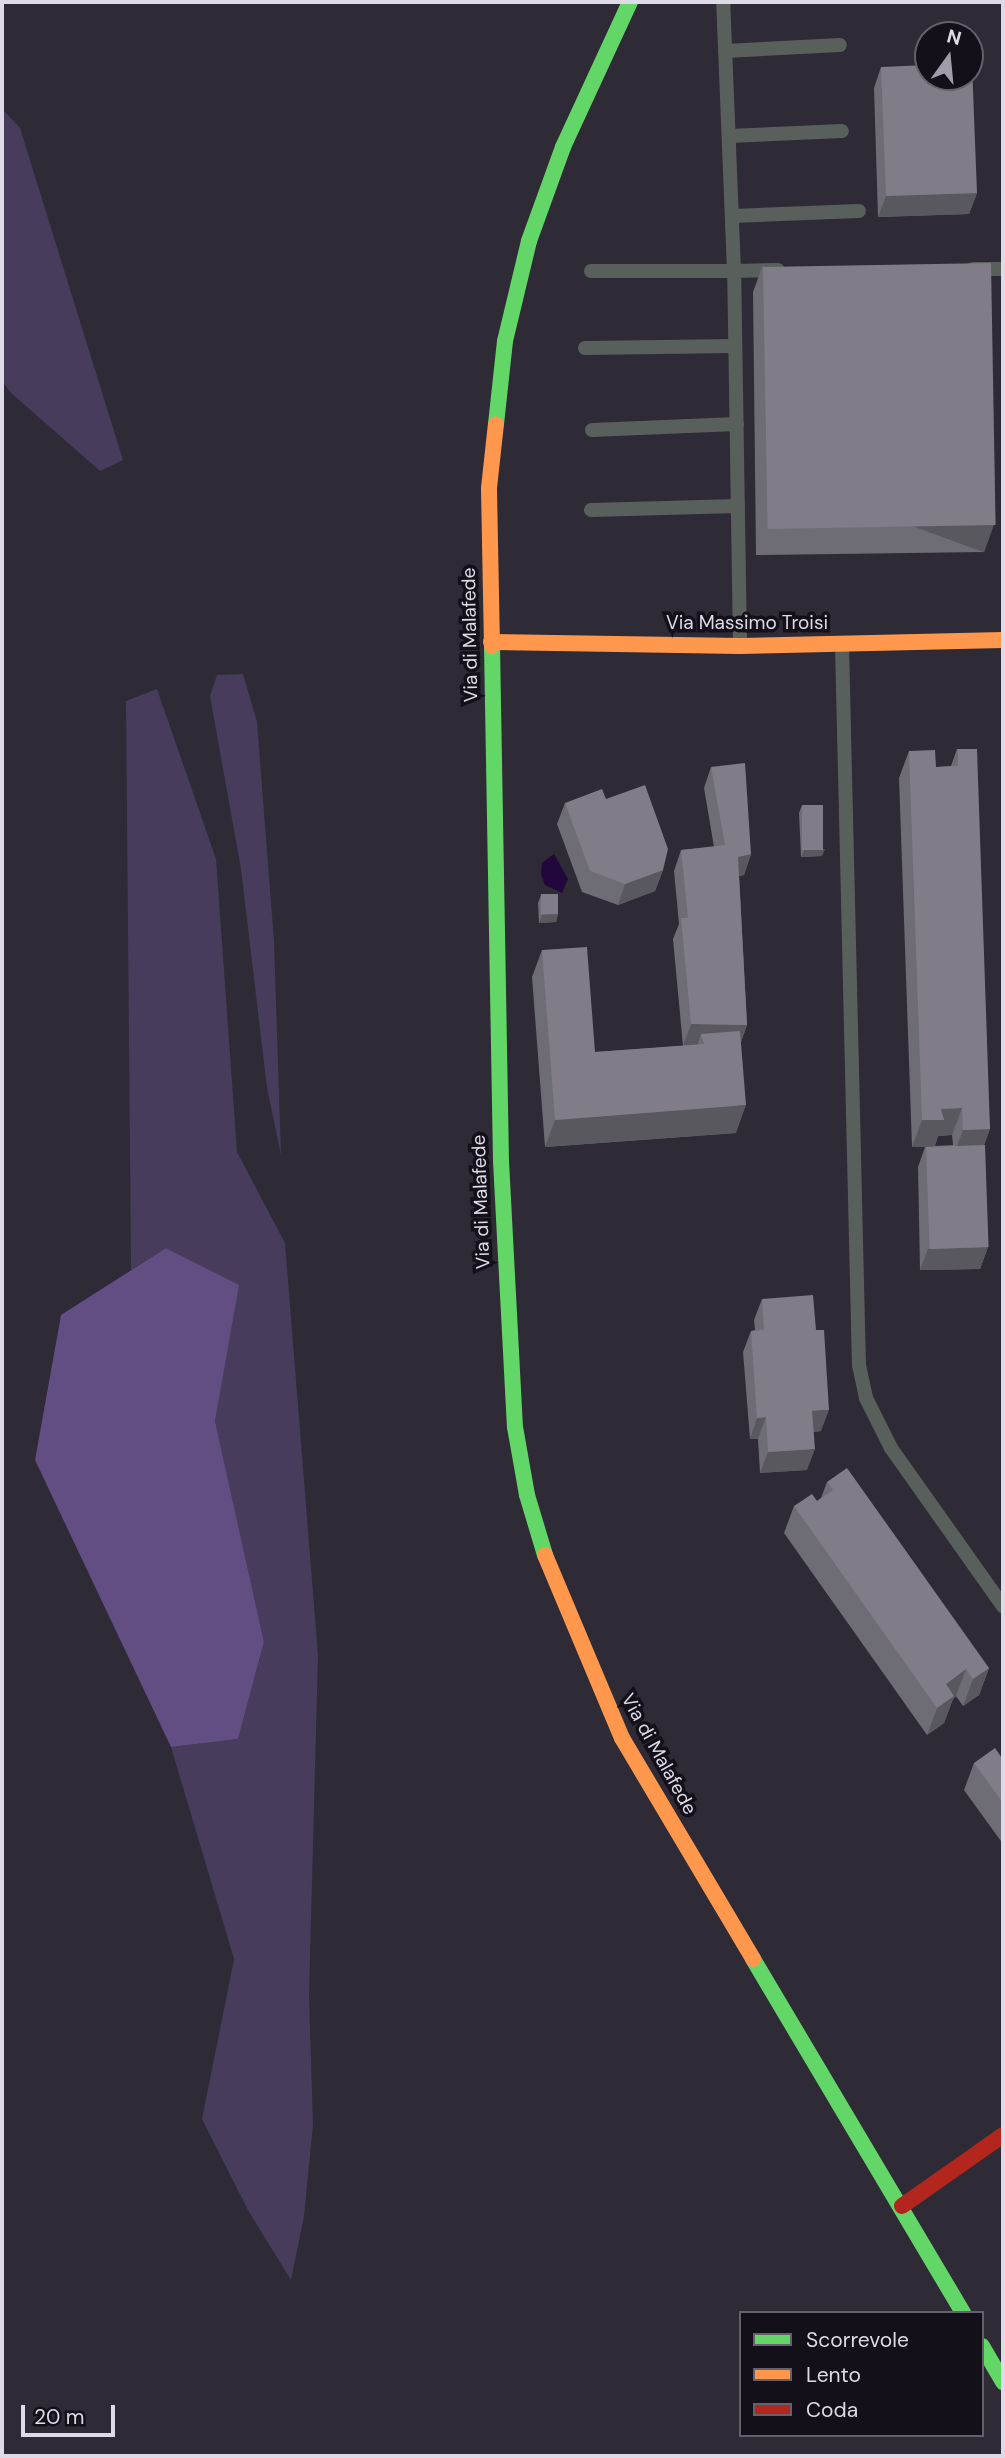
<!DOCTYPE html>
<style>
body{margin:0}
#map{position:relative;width:1005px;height:2458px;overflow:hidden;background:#2e2a36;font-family:"DM Sans",sans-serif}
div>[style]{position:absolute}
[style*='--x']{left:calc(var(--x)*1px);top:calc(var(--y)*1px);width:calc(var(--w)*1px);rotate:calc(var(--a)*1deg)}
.green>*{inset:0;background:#483c5c}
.forest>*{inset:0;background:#634e84}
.water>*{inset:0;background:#21073b}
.lane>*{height:14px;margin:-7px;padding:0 7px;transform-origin:7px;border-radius:7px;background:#59605b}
.fast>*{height:16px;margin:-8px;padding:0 8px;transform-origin:8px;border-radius:8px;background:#63d668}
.slow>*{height:16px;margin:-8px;padding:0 8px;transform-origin:8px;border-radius:8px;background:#ff974d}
.jam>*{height:16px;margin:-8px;padding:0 8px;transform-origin:8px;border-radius:8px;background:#b3261e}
.wall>*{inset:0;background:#6e6c75}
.shaded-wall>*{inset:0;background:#5a585f;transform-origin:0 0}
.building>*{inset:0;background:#807d88;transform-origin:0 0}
span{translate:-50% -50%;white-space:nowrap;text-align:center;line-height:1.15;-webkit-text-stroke:7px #14101a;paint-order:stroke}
.street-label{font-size:19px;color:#dedae8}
.frame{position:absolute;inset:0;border:4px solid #dedae8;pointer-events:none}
.legend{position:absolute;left:739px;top:2311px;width:245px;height:126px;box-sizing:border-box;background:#14101a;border:2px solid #65616c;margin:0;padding:9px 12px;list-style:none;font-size:21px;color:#dedae8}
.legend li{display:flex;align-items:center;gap:14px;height:35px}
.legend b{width:35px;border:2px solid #65616c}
.north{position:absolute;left:914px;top:21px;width:70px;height:70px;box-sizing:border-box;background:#14101a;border:2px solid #65616c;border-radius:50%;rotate:15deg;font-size:19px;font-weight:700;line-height:28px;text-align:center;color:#dedae8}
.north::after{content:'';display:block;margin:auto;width:24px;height:32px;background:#a09caa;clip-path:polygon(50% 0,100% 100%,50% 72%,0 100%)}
.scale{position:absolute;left:21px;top:2405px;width:94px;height:32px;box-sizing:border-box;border:4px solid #dedae8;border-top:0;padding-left:9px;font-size:21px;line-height:24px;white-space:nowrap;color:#dedae8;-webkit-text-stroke:5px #14101a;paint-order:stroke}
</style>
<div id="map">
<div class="green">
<i style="clip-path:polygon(2px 109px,20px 128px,123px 460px,100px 471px,10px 392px,2px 380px)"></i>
<i style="clip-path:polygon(243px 674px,257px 722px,274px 941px,281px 1155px,267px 1088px,241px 869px,210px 696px,217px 675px)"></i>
<i style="clip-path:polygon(157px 689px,216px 859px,237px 1152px,285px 1243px,318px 1655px,309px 1996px,313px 2125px,304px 2216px,291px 2280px,249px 2212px,202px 2119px,234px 1959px,171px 1747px,238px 1739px,264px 1642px,215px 1421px,238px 1285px,166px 1248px,131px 1270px,126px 701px)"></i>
</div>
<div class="forest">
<i style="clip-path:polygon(166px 1248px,239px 1285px,215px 1421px,264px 1642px,238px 1739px,171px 1747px,35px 1460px,61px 1315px)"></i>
</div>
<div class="water">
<i style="clip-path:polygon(554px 854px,568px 879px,562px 893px,545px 885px,541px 874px,542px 863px)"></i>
</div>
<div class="lane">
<i style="--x:725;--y:51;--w:115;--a:-3"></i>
<i style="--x:729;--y:136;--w:113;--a:-2.5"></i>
<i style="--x:732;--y:216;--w:127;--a:-2.3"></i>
<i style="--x:973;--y:269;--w:30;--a:0"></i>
<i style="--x:591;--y:271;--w:143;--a:0"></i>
<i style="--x:734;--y:271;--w:269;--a:-92.3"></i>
<i style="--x:585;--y:348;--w:150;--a:-0.8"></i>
<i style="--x:592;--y:430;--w:145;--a:-2.4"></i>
<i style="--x:591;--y:510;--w:147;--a:-1.6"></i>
<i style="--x:740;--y:644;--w:373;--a:-90.9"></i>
<i style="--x:734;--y:271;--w:44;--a:-1.3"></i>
<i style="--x:842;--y:646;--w:719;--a:88.65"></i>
<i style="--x:859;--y:1365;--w:34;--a:78"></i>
<i style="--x:866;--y:1398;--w:56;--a:63.4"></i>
<i style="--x:891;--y:1448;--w:194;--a:54.7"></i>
</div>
<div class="fast">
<i style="--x:496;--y:424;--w:83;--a:-83.8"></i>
<i style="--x:505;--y:341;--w:103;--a:-76.5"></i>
<i style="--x:529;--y:241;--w:100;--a:-70.1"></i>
<i style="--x:563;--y:147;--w:160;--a:-65.2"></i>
<i style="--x:492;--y:646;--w:515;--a:89"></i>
<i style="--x:501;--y:1161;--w:266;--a:87"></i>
<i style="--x:515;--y:1427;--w:69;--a:80"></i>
<i style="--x:527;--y:1495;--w:63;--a:73.3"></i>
<i style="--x:753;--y:1959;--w:412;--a:59.3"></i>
<i style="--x:982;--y:2346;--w:42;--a:59.7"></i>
</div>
<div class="slow">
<i style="--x:491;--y:642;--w:249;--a:0.9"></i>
<i style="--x:740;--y:646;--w:263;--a:-1.3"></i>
<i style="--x:492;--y:646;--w:158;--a:-91.1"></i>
<i style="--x:489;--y:488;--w:64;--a:-83.8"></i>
<i style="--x:545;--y:1555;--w:199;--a:67.2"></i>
<i style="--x:622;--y:1738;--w:257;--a:59.3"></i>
</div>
<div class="jam">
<i style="--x:902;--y:2206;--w:123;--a:-35.1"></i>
</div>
<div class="wall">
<i style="clip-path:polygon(881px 67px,977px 193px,969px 214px,878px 217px,874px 88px)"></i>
<i style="clip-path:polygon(763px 265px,984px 552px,756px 555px,753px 292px)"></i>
<i style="clip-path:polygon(evenodd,957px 749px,990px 1129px,984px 1145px,988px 1247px,980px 1269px,920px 1270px,918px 1167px,925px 1147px,912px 1147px,899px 778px,909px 751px,936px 767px,951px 766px,957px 749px,952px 1135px,953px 1145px,935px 1146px,938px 1136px,952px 1135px)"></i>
<i style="clip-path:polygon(711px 767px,751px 854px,744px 875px,739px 876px,747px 1025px,741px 1042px,736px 1133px,545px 1147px,532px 977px,542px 950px,595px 1052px,683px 1046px,673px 939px,679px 924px,674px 871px,681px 850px,714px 847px,704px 788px)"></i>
<i style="clip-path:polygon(606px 799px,663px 870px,655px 891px,618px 905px,582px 892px,557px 824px,565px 803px)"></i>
<i style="clip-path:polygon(802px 805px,822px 856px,801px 857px,799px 813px)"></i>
<i style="clip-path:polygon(541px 895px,558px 914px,556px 922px,539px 923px,538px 903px)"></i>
<i style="clip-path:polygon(762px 1299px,821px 1431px,813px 1432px,807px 1470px,760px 1473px,758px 1439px,750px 1439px,743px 1352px,751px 1331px,755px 1330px,754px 1320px)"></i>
<i style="clip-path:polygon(827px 1482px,989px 1668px,979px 1695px,963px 1706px,956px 1696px,953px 1699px,944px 1723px,927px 1735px,784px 1533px,794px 1506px,817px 1501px,821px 1498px)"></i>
<i style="clip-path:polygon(1003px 1754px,1003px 1844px,964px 1790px,974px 1763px,1002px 1757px)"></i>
</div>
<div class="shaded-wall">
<i style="clip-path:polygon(977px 193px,969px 214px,878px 217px,886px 196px)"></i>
<i style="left:994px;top:525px;width:29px;height:228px;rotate:110deg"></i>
<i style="clip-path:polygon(825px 849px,822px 856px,801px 857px,804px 850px)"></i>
<i style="clip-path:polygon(751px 854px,744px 875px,731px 878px,738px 857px)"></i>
<i style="clip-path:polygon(663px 870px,655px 891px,618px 905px,625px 884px)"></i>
<i style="clip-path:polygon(558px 914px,556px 922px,539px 923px,542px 915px)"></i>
<i style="clip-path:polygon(691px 1024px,747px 1025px,739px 1047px,704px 1044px,701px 1034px,697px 1046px,683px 1046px)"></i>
<i style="clip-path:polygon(746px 1105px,736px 1133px,545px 1147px,555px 1120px)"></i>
<i style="clip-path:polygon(962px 1108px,952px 1135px,938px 1136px,934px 1147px,912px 1147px,922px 1120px,941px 1109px)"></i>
<i style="clip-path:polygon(990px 1129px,980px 1156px,953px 1157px,963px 1130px)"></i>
<i style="clip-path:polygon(988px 1247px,980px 1269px,920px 1270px,928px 1249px)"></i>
<i style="clip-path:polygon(829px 1410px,821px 1431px,804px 1433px,812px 1411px)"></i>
<i style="clip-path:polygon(766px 1417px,758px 1439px,750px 1439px,757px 1418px)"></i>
<i style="clip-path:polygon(815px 1449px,807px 1470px,760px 1473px,768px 1452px)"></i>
<i style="clip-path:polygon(989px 1668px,979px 1695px,963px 1706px,973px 1679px)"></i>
<i style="clip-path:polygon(966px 1669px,956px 1696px,953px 1699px,944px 1723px,927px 1735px,946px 1684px)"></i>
</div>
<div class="building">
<i style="clip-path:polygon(970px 64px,972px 64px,977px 193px,886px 196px,881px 67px,928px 65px,928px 77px,970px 77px)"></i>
<i style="left:991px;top:263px;width:262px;height:228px;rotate:89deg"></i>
<i style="clip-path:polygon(957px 749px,977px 749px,990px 1129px,963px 1130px,962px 1108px,941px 1109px,944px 1120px,922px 1120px,909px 751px,935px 750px,936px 767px,958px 766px)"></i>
<i style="clip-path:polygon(745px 763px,751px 854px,738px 857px,747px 1025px,691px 1024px,681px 918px,688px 918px,681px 850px,725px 845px,711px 767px)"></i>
<i style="clip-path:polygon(645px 785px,668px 849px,663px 870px,625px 884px,590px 871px,565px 803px,602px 789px,606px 799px)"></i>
<i style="left:802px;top:805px;width:21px;height:45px"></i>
<i style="left:558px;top:894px;width:20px;height:17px;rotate:90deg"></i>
<i style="clip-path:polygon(587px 947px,595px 1052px,704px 1044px,701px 1034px,740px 1031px,746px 1105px,555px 1120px,542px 950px)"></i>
<i style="left:985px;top:1145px;width:102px;height:59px;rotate:88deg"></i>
<i style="clip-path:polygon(813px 1295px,816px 1330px,824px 1330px,829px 1410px,812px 1411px,815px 1449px,768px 1452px,766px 1417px,757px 1418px,751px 1331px,764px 1330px,762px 1299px)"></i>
<i style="clip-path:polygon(847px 1468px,989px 1668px,973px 1679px,966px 1669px,946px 1684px,954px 1696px,937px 1708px,794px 1506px,812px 1494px,817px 1501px,833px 1490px,827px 1482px)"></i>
<i style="clip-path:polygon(995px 1748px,1002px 1758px,1003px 1757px,1003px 1803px,974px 1763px)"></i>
</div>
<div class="street-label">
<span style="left:747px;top:623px">Via Massimo Troisi</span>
<span style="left:470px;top:635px;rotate:-91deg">Via di Malafede</span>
<span style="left:481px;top:1202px;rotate:-92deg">Via di Malafede</span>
<span style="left:659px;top:1754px;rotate:61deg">Via di Malafede</span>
</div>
<div class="frame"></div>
<ul class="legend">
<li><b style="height:9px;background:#63d668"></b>Scorrevole</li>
<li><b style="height:9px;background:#ff974d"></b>Lento</li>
<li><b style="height:9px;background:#b3261e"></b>Coda</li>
</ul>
<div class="north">N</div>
<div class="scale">20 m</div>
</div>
